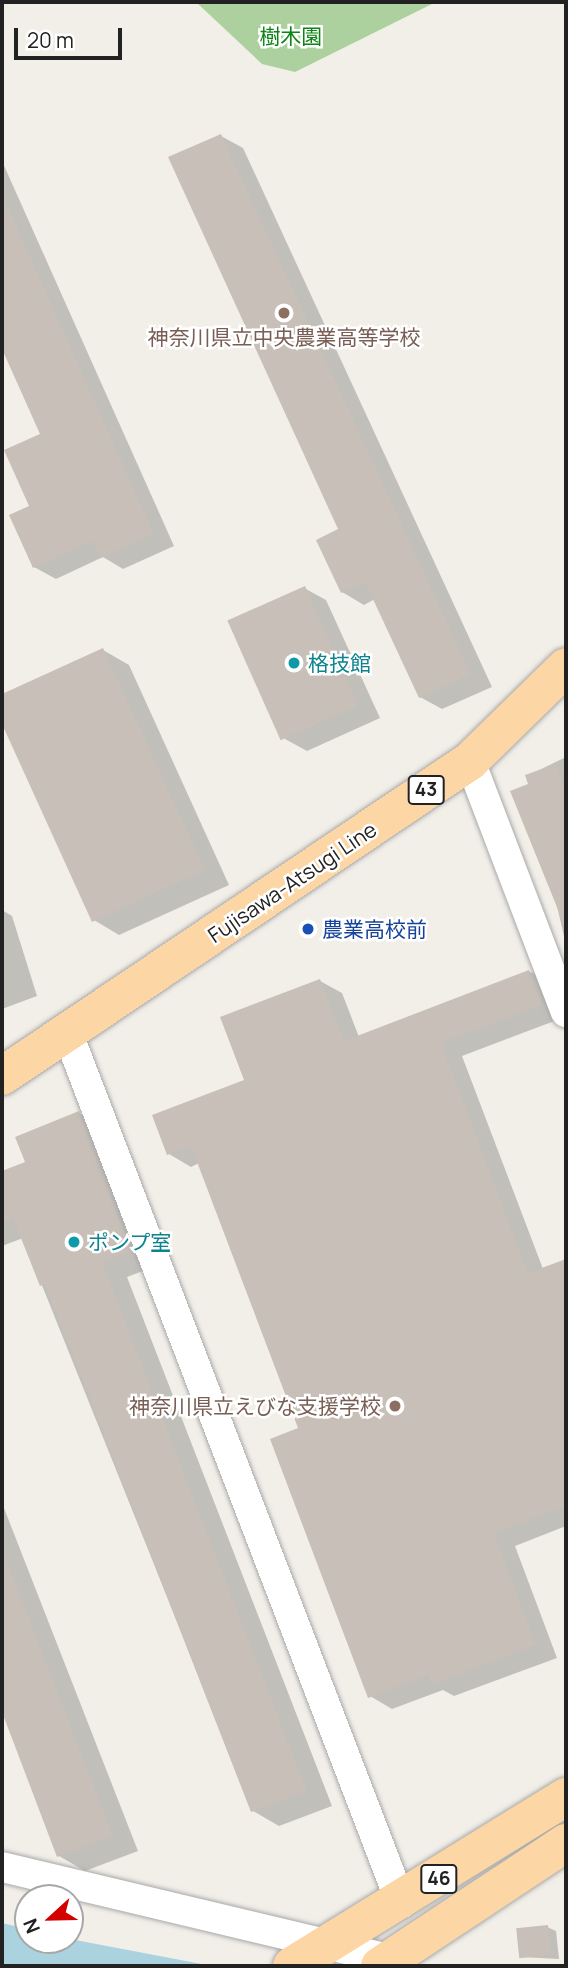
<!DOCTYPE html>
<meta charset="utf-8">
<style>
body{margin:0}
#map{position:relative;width:568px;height:1968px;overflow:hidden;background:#f2efe9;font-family:Manrope,"Noto Sans JP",sans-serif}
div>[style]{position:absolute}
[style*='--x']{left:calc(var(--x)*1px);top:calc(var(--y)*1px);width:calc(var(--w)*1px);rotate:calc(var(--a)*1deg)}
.forest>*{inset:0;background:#add19e}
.water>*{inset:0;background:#aad3df}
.shadow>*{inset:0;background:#0003}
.building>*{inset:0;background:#c7bfb8;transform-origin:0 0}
.roads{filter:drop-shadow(0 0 2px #a9a9a9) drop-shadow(0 0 2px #a9a9a9)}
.minor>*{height:30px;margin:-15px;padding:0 15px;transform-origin:15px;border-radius:15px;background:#fff}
.primary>*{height:38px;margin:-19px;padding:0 19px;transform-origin:19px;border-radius:19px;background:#fcd6a4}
.dots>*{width:19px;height:19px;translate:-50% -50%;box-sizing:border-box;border:4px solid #fff;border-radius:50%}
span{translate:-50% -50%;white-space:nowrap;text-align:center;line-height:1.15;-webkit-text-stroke:5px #fff;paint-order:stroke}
.shield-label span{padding:2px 5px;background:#fff;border:2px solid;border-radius:5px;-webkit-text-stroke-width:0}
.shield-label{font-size:19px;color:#222;font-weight:700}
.park-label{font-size:21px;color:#0c8416}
.education-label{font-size:21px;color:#785e54}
.right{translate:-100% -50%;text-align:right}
.culture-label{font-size:21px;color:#0d838f}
.left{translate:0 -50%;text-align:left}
.street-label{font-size:21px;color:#222}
.transit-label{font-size:21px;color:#164399}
.frame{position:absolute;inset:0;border:4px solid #222;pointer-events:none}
.north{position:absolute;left:14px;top:1884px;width:70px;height:70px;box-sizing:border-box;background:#fff;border:2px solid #a7a7a7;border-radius:50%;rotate:248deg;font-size:19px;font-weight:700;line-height:28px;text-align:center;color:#222}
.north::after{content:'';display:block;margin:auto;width:24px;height:32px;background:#d40000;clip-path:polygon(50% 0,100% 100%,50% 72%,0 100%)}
.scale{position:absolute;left:14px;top:28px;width:108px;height:32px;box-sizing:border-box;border:4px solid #222;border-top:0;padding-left:9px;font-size:21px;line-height:24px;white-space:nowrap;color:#222;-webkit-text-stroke:5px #fff;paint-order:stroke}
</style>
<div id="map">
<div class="forest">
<i style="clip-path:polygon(196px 2px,436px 2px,295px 72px,262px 64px)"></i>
</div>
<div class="water">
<i style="clip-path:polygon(2px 1923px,28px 1929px,28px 1940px,70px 1939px,207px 1965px,2px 1966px)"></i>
</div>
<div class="shadow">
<i style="clip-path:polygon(221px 136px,243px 148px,492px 687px,442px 709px,420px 697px,375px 599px,364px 605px,342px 592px,340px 530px)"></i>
<i style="clip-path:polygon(2px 161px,174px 546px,123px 569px,103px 557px,56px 579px,34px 567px,31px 507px,42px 435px,2px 345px)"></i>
<i style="clip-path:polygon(304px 588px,326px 600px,380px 718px,307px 751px,285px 739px)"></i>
<i style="clip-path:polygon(103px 650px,129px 665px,229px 885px,119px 935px,94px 920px,2px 719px,2px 696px)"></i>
<i style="clip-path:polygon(566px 757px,566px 945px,527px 776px)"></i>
<i style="clip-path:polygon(2px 910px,12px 916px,37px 996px,2px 1009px)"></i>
<i style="clip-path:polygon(531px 972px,553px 984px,565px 1017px,462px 1056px,543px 1269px,566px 1260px,566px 1526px,515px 1546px,557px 1658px,454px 1696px,443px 1690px,392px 1709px,370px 1696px,300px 1429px,199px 1163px,191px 1167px,169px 1154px,246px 1081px,320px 981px,342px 993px,359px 1037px)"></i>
<i style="clip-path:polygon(79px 1113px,105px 1128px,156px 1266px,127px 1277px,332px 1806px,279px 1826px,253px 1811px,23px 1238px,2px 1246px,2px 1173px,28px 1163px)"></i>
<i style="clip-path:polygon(2px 1503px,138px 1851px,85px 1871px,59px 1856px,2px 1709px)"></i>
<i style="clip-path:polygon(547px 1927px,556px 1931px,559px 1959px,520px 1957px)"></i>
</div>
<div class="building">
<i style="clip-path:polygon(221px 134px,471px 674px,419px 698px,365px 582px,341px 593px,316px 540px,338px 529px,168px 157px)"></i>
<i style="clip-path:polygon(2px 194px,154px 534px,101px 558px,93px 541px,33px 568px,9px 515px,29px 506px,4px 450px,40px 434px,2px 349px)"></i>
<i style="left:305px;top:586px;width:131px;height:85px;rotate:66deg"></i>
<i style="clip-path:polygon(103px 648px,205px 870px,92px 922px,2px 724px,2px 694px)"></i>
<i style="clip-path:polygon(556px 764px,566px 793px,565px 927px,510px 791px,528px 784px,525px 775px)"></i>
<i style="clip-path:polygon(529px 970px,542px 1005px,441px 1043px,528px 1273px,566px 1259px,566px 1506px,494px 1534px,536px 1645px,431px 1685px,428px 1675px,368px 1698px,270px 1439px,298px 1428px,191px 1146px,167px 1155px,152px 1115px,244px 1080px,220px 1017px,320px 979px,344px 1041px)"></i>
<i style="clip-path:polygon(79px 1111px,131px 1251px,102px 1262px,307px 1791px,251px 1812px,45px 1284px,40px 1286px,13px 1218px,2px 1222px,2px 1171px,25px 1162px,15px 1137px)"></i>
<i style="clip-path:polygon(4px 1554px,113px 1836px,57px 1857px,2px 1712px)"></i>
<i style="left:548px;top:1925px;width:30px;height:32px;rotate:84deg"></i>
</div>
<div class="roads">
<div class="minor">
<i style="--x:470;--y:761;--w:269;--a:69.1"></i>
<i style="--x:68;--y:1034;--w:931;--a:69.03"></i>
<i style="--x:2;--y:1867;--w:401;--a:13.4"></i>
</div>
<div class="primary">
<i style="--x:2;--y:1076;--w:564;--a:-33.94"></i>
<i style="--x:470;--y:761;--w:134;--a:-44.4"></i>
<i style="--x:292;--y:1966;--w:322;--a:-31.7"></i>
<i style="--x:380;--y:1966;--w:223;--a:-33.5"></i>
</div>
</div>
<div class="dots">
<i style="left:284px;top:313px;background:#8d6e63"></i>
<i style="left:294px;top:663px;background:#0f9aa8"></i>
<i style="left:308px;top:929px;background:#1a4fb4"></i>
<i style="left:74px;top:1242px;background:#0f9aa8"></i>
<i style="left:395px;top:1406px;background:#8d6e63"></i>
</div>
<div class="shield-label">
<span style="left:426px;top:790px">43</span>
<span style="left:439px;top:1879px">46</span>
</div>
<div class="park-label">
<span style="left:291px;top:36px">樹木園</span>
</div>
<div class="education-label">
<span style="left:284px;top:337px">神奈川県立中央農業高等学校</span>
<span class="right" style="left:381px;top:1406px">神奈川県立えびな支援学校</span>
</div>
<div class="culture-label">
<span class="left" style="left:308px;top:663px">格技館</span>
<span class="left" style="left:88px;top:1242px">ポンプ室</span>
</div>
<div class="street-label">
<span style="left:292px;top:882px;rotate:-34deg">Fujisawa-Atsugi Line</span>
</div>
<div class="transit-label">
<span class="left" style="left:322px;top:929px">農業高校前</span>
</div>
<div class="frame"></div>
<div class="north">N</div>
<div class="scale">20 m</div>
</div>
